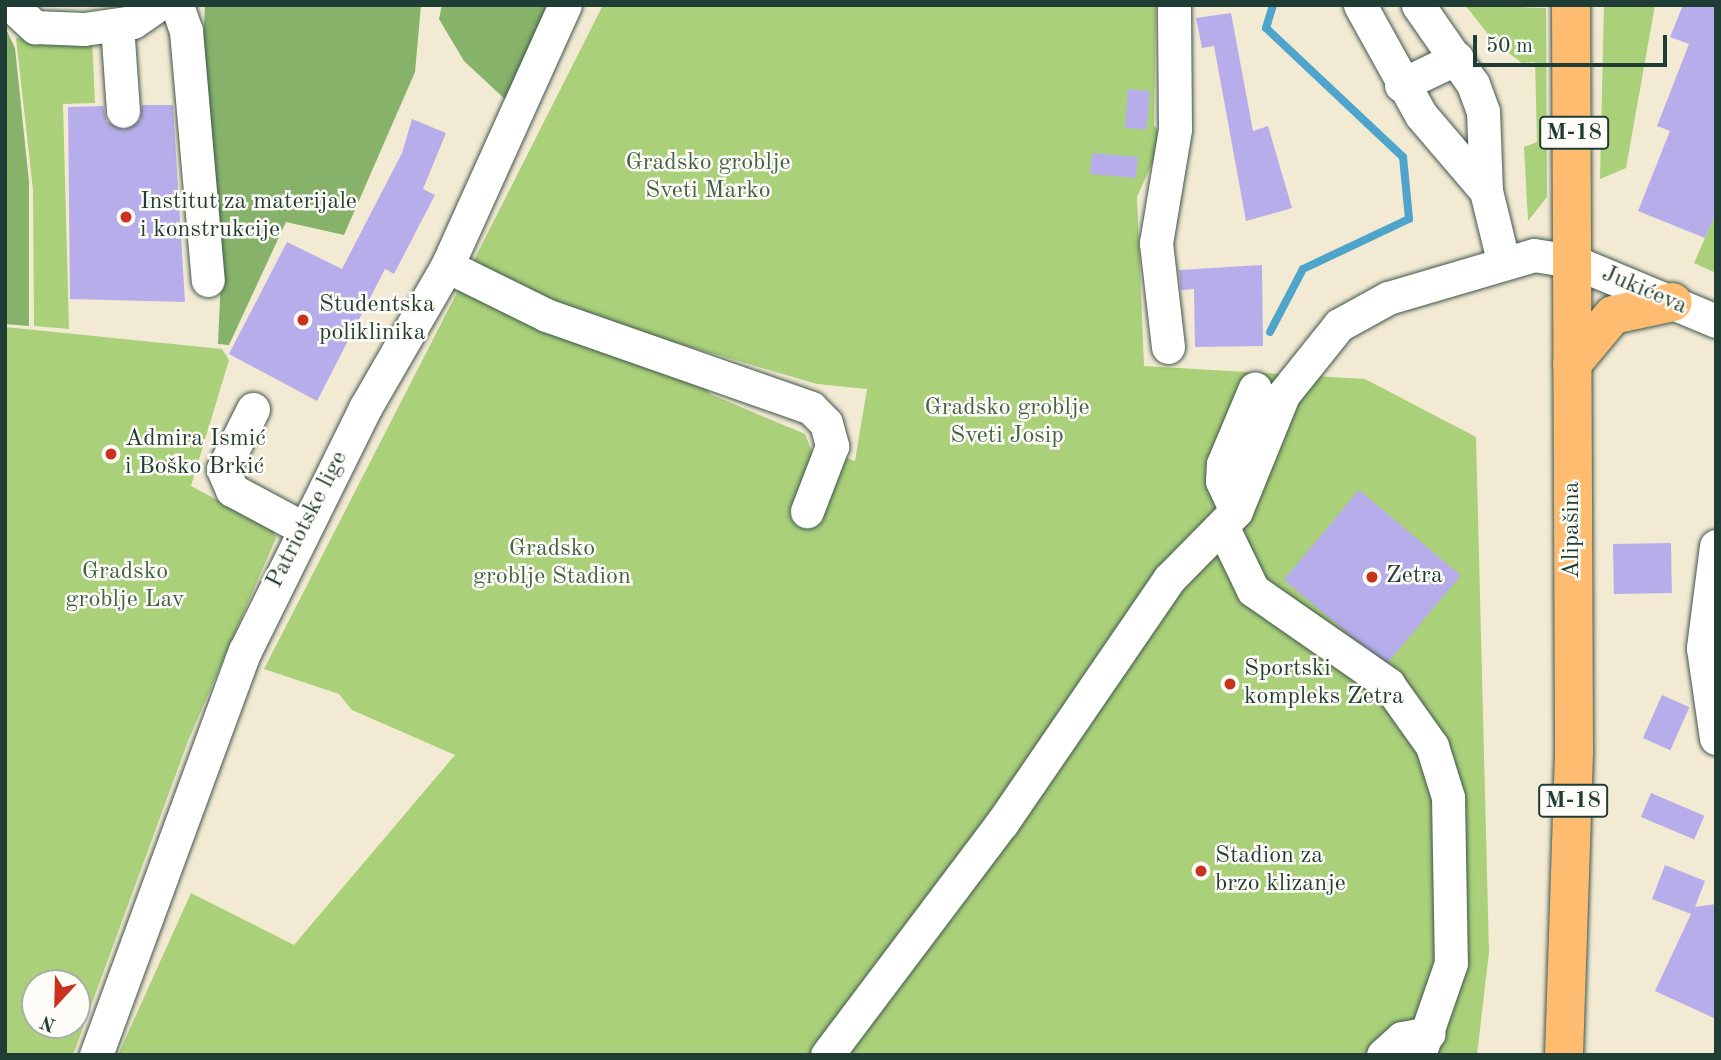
<!DOCTYPE html>
<meta charset="utf-8">
<style>
body{margin:0}
#map{position:relative;width:1721px;height:1060px;overflow:hidden;background:#f3ead3;font-family:"Old Standard TT",serif}
div>[style]{position:absolute}
[style*='--x']{left:calc(var(--x)*1px);top:calc(var(--y)*1px);width:calc(var(--w)*1px);rotate:calc(var(--a)*1deg)}
.green>*{inset:0;background:#aad07a}
.forest>*{inset:0;background:#87b26a}
.stream>*{height:8px;margin:-4px;padding:0 4px;transform-origin:4px;border-radius:4px;background:#4fa4cb}
.building>*{inset:0;background:#b7adea;transform-origin:0 0}
.roads{filter:drop-shadow(0 0 2px #3f574c) drop-shadow(0 0 2px #3f574c)}
.minor>*{height:33px;margin:-16.5px;padding:0 16.5px;transform-origin:16.5px;border-radius:16.5px;background:#fff}
.major>*{height:38px;margin:-19px;padding:0 19px;transform-origin:19px;border-radius:19px;background:#fdbc70}
.dots>*{width:19px;height:19px;translate:-50% -50%;box-sizing:border-box;border:4px solid #fdfcf7;border-radius:50%}
span{translate:-50% -50%;white-space:nowrap;text-align:center;line-height:1.15;-webkit-text-stroke:5px #fdfcf7;paint-order:stroke}
.shield-label span{padding:2px 5px;background:#fdfcf7;border:2px solid;border-radius:5px;-webkit-text-stroke-width:0}
.shield-label{font-size:23px;color:#1f3d34;font-weight:700}
.park-label{font-size:24px;color:#426246}
.poi-label{font-size:24px;color:#1f3d34}
.left{translate:0 -50%;text-align:left}
.street-label{font-size:24px;color:#1f3d34}
.frame{position:absolute;inset:0;border:7px solid #1f3d34;pointer-events:none}
.north{position:absolute;left:21px;top:969px;width:70px;height:70px;box-sizing:border-box;background:#fdfcf7;border:2px solid #a4b0a9;border-radius:50%;rotate:202deg;font-size:19px;font-weight:700;line-height:28px;text-align:center;color:#1f3d34}
.north::after{content:'';display:block;margin:auto;width:24px;height:32px;background:#c8321e;clip-path:polygon(50% 0,100% 100%,50% 72%,0 100%)}
.scale{position:absolute;left:1473px;top:35px;width:194px;height:32px;box-sizing:border-box;border:4px solid #1f3d34;border-top:0;padding-left:9px;font-size:21px;line-height:24px;white-space:nowrap;color:#1f3d34;-webkit-text-stroke:5px #fdfcf7;paint-order:stroke}
</style>
<div id="map">
<div class="green">
<i style="clip-path:polygon(603px 5px,1156px 5px,1154px 125px,1163px 139px,1137px 197px,1144px 366px,1365px 379px,1476px 437px,1489px 952px,1477px 1055px,118px 1055px,191px 893px,294px 945px,455px 755px,352px 710px,339px 694px,264px 669px,464px 279px,681px 380px,699px 374px,710px 394px,805px 434px,816px 462px,838px 455px,855px 461px,867px 389px,817px 384px,553px 307px,468px 272px)"></i>
<i style="clip-path:polygon(1465px 5px,1546px 8px,1547px 197px,1528px 221px,1524px 147px,1537px 142px,1535px 62px,1522px 63px,1495px 43px)"></i>
<i style="clip-path:polygon(1604px 5px,1655px 5px,1626px 168px,1600px 179px)"></i>
<i style="clip-path:polygon(92px 37px,95px 103px,63px 104px,69px 329px,34px 326px,33px 190px,16px 38px)"></i>
<i style="clip-path:polygon(1716px 213px,1716px 273px,1694px 263px)"></i>
<i style="clip-path:polygon(evenodd,5px 327px,222px 349px,229px 360px,191px 486px,273px 530px,276px 538px,188px 741px,73px 1055px,5px 1055px,5px 327px,35px 983px,77px 983px,77px 1025px,35px 1025px,35px 983px)"></i>
</div>
<div class="forest">
<i style="clip-path:polygon(205px 5px,421px 5px,415px 72px,344px 235px,286px 222px,229px 345px,218px 344px,222px 253px,200px 97px)"></i>
<i style="clip-path:polygon(442px 5px,547px 5px,508px 102px,464px 61px,439px 19px)"></i>
<i style="clip-path:polygon(5px 27px,15px 48px,29px 182px,29px 326px,5px 324px)"></i>
</div>
<div class="stream">
<i style="--x:1270;--y:332;--w:71;--a:-62.4"></i>
<i style="--x:1303;--y:269;--w:117;--a:-25.3"></i>
<i style="--x:1409;--y:219;--w:62;--a:-95.5"></i>
<i style="--x:1403;--y:157;--w:188;--a:-136.7"></i>
<i style="--x:1266;--y:28;--w:24;--a:-73"></i>
</div>
<div class="building">
<i style="clip-path:polygon(1683px 5px,1716px 5px,1716px 213px,1705px 238px,1638px 211px,1670px 131px,1657px 126px,1689px 44px,1670px 37px)"></i>
<i style="clip-path:polygon(1231px 13px,1253px 131px,1268px 126px,1292px 208px,1246px 221px,1214px 46px,1202px 48px,1196px 18px)"></i>
<i style="left:1128px;top:89px;width:22px;height:39px;rotate:5deg"></i>
<i style="clip-path:polygon(142px 105px,173px 105px,185px 302px,70px 299px,68px 107px,103px 106px,107px 122px,124px 130px,140px 120px)"></i>
<i style="clip-path:polygon(412px 119px,446px 133px,423px 189px,435px 195px,394px 274px,385px 269px,317px 401px,229px 354px,287px 242px,342px 269px,402px 153px)"></i>
<i style="left:1092px;top:153px;width:46px;height:21px;rotate:5deg"></i>
<i style="clip-path:polygon(1262px 265px,1263px 346px,1195px 347px,1194px 289px,1181px 290px,1179px 270px)"></i>
<i style="left:1359px;top:490px;width:133px;height:117px;rotate:40deg"></i>
<i style="left:1671px;top:543px;width:50px;height:58px;rotate:89deg"></i>
<i style="left:1662px;top:695px;width:30px;height:47px;rotate:24deg"></i>
<i style="left:1651px;top:793px;width:58px;height:26px;rotate:23deg"></i>
<i style="clip-path:polygon(1665px 865px,1705px 881px,1695px 907px,1716px 904px,1716px 1019px,1655px 991px,1691px 914px,1652px 899px)"></i>
</div>
<div class="roads">
<div class="minor">
<i style="--x:11;--y:5;--w:33;--a:43"></i>
<i style="--x:35;--y:27;--w:49;--a:2.3"></i>
<i style="--x:84;--y:29;--w:49;--a:-8.1"></i>
<i style="--x:133;--y:22;--w:29;--a:-35"></i>
<i style="--x:177;--y:5;--w:28;--a:71"></i>
<i style="--x:186;--y:31;--w:250;--a:85"></i>
<i style="--x:1360;--y:5;--w:126;--a:61"></i>
<i style="--x:1421;--y:115;--w:100;--a:49.5"></i>
<i style="--x:1418;--y:5;--w:96;--a:55.2"></i>
<i style="--x:1473;--y:84;--w:29;--a:70"></i>
<i style="--x:1483;--y:111;--w:80;--a:87.9"></i>
<i style="--x:1486;--y:191;--w:72;--a:76.3"></i>
<i style="--x:117;--y:25;--w:86;--a:86"></i>
<i style="--x:1401;--y:85;--w:62;--a:-25.7"></i>
<i style="--x:447;--y:266;--w:110;--a:26.3"></i>
<i style="--x:546;--y:315;--w:281;--a:19.3"></i>
<i style="--x:811;--y:408;--w:21;--a:45"></i>
<i style="--x:826;--y:423;--w:24;--a:75"></i>
<i style="--x:832;--y:446;--w:70;--a:111"></i>
<i style="--x:1168;--y:347;--w:105;--a:-96.6"></i>
<i style="--x:1156;--y:243;--w:116;--a:-80.5"></i>
<i style="--x:1175;--y:129;--w:124;--a:-90.5"></i>
<i style="--x:253;--y:409;--w:67;--a:116.6"></i>
<i style="--x:223;--y:469;--w:23;--a:67"></i>
<i style="--x:232;--y:490;--w:81;--a:28.2"></i>
<i style="--x:1236;--y:511;--w:33;--a:-115"></i>
<i style="--x:1222;--y:481;--w:17;--a:-87"></i>
<i style="--x:1223;--y:464;--w:82;--a:-67.2"></i>
<i style="--x:1223;--y:528;--w:69;--a:64.2"></i>
<i style="--x:1253;--y:590;--w:165;--a:34.8"></i>
<i style="--x:1388;--y:684;--w:76;--a:54.6"></i>
<i style="--x:1432;--y:746;--w:53;--a:72.6"></i>
<i style="--x:1448;--y:797;--w:166;--a:89"></i>
<i style="--x:1451;--y:963;--w:97;--a:109.2"></i>
<i style="--x:1716;--y:546;--w:103;--a:97.3"></i>
<i style="--x:1703;--y:648;--w:91;--a:81.8"></i>
<i style="--x:96;--y:1055;--w:431;--a:-69.8"></i>
<i style="--x:245;--y:651;--w:271;--a:-63.7"></i>
<i style="--x:365;--y:408;--w:164;--a:-60"></i>
<i style="--x:447;--y:266;--w:286;--a:-65.7"></i>
<i style="--x:827;--y:1055;--w:291;--a:-53"></i>
<i style="--x:1002;--y:823;--w:296;--a:-55.6"></i>
<i style="--x:1169;--y:579;--w:95;--a:-45.4"></i>
<i style="--x:1236;--y:511;--w:125;--a:-67.9"></i>
<i style="--x:1283;--y:395;--w:90;--a:-51.3"></i>
<i style="--x:1339;--y:325;--w:56;--a:-28.9"></i>
<i style="--x:1388;--y:298;--w:152;--a:-16.4"></i>
<i style="--x:1534;--y:255;--w:38;--a:9"></i>
<i style="--x:1572;--y:261;--w:156;--a:22.6"></i>
<i style="--x:1383;--y:1055;--w:25;--a:-42"></i>
<i style="--x:1402;--y:1038;--w:27;--a:-10"></i>
</div>
<div class="major">
<i style="--x:1572;--y:364;--w:64;--a:-50.1"></i>
<i style="--x:1613;--y:315;--w:61;--a:-12.2"></i>
<i style="--x:1564;--y:1055;--w:306;--a:-88.1"></i>
<i style="--x:1574;--y:749;--w:744;--a:-90.23"></i>
</div>
</div>
<div class="dots">
<i style="left:126px;top:217px;background:#c8321e"></i>
<i style="left:303px;top:320px;background:#c8321e"></i>
<i style="left:111px;top:454px;background:#c8321e"></i>
<i style="left:1372px;top:577px;background:#c8321e"></i>
<i style="left:1230px;top:684px;background:#c8321e"></i>
<i style="left:1201px;top:871px;background:#c8321e"></i>
</div>
<div class="shield-label">
<span style="left:1574px;top:133px">M-18</span>
<span style="left:1573px;top:801px">M-18</span>
</div>
<div class="park-label">
<span style="left:708px;top:178px">Gradsko groblje<br>Sveti Marko</span>
<span style="left:1007px;top:423px">Gradsko groblje<br>Sveti Josip</span>
<span style="left:552px;top:564px">Gradsko<br>groblje Stadion</span>
<span style="left:125px;top:587px">Gradsko<br>groblje Lav</span>
</div>
<div class="poi-label">
<span class="left" style="left:140px;top:217px">Institut za materijale<br>i konstrukcije</span>
<span class="left" style="left:319px;top:320px">Studentska<br>poliklinika</span>
<span class="left" style="left:125px;top:454px">Admira Ismić<br>i Boško Brkić</span>
<span class="left" style="left:1386px;top:577px">Zetra</span>
<span class="left" style="left:1244px;top:684px">Sportski<br>kompleks Zetra</span>
<span class="left" style="left:1215px;top:871px">Stadion za<br>brzo klizanje</span>
</div>
<div class="street-label">
<span style="left:1644px;top:291px;rotate:23deg">Jukićeva</span>
<span style="left:308px;top:520px;rotate:-63deg">Patriotske lige</span>
<span style="left:1573px;top:530px;rotate:-90deg">Alipašina</span>
</div>
<div class="frame"></div>
<div class="north">N</div>
<div class="scale">50 m</div>
</div>
